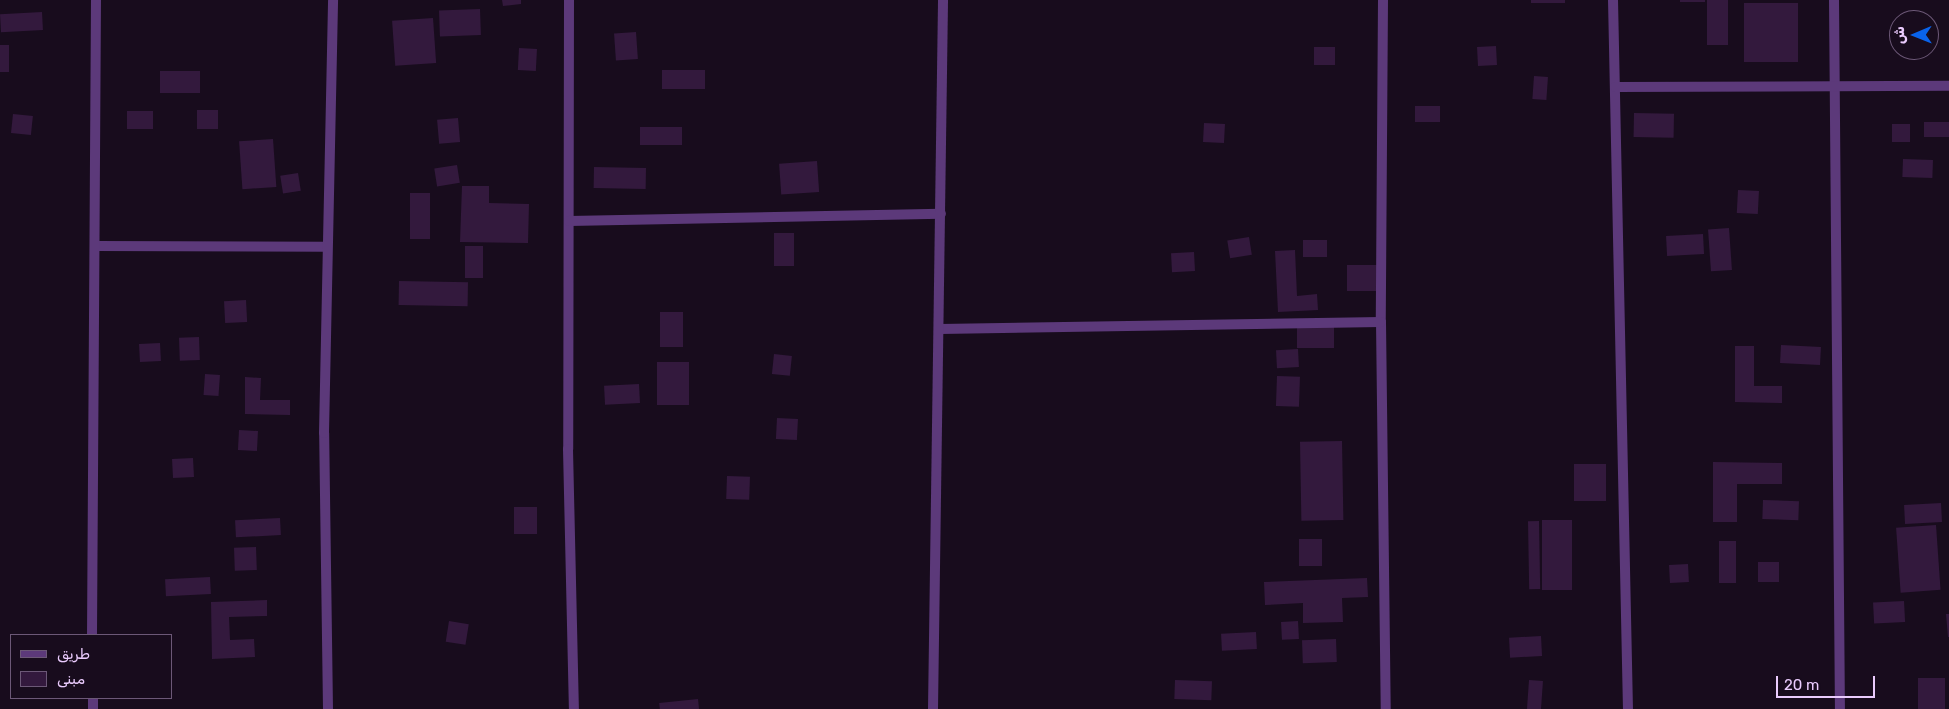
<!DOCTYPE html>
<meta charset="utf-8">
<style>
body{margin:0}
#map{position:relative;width:1949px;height:709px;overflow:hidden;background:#180c1d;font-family:Rubik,"Noto Sans Arabic",sans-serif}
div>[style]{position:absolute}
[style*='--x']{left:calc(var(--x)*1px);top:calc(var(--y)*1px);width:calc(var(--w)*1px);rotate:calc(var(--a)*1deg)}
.building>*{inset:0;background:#33193d;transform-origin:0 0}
.street>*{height:10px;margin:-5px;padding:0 5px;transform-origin:5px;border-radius:5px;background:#5c397a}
span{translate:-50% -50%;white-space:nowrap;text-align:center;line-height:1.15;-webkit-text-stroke:4px #180c1d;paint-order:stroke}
.legend{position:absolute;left:10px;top:634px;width:162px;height:65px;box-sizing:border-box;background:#180c1d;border:1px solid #6c5877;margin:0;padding:6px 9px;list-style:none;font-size:15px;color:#eacbfd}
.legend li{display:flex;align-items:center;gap:10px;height:25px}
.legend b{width:25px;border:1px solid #6c5877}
.north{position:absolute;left:1889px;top:10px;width:50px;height:50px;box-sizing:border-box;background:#180c1d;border:1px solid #6c5877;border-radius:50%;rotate:269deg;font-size:14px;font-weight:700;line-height:20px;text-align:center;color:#eacbfd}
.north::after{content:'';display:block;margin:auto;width:18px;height:22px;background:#0963eb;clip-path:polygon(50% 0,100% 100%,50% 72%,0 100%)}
.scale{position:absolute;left:1776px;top:676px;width:99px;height:22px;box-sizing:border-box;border:2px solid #eacbfd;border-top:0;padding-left:6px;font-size:15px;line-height:18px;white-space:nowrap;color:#eacbfd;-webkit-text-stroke:4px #180c1d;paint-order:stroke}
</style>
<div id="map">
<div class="building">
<i style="clip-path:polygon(502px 0,521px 0,521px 4px,503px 6px)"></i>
<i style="left:1531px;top:0;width:34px;height:3px"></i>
<i style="left:1680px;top:0;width:25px;height:2px"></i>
<i style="left:1707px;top:0;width:21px;height:45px"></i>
<i style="left:1744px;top:3px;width:54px;height:59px"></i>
<i style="left:480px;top:9px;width:26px;height:41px;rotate:88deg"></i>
<i style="left:42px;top:12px;width:18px;height:42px;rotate:87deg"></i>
<i style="left:433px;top:18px;width:45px;height:41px;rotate:86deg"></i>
<i style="left:636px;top:32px;width:27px;height:22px;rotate:86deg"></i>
<i style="left:0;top:45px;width:9px;height:27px"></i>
<i style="left:1496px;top:46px;width:19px;height:19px;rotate:87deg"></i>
<i style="left:1314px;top:47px;width:21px;height:18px"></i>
<i style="left:519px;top:48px;width:18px;height:22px;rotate:3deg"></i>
<i style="left:662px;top:70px;width:43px;height:19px"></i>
<i style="left:160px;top:71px;width:40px;height:22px"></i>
<i style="left:1534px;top:76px;width:14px;height:23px;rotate:4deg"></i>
<i style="left:1440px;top:106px;width:16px;height:25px;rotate:90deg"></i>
<i style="left:197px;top:110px;width:21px;height:19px"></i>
<i style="left:127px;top:111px;width:26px;height:18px"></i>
<i style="left:1634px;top:113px;width:40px;height:24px;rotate:1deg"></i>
<i style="left:13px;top:114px;width:20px;height:19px;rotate:6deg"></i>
<i style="left:458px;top:118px;width:24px;height:21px;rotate:85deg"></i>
<i style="left:1949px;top:122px;width:15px;height:25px;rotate:90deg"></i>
<i style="left:1204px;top:123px;width:21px;height:19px;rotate:3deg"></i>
<i style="left:1892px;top:124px;width:18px;height:18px"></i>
<i style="left:640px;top:127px;width:42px;height:18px"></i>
<i style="left:273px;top:139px;width:48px;height:34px;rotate:86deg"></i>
<i style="left:1903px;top:159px;width:30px;height:18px;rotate:2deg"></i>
<i style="left:817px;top:161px;width:31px;height:38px;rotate:86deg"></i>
<i style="left:457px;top:165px;width:18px;height:23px;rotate:81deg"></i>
<i style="left:594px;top:167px;width:52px;height:21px;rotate:1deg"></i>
<i style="left:298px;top:173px;width:18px;height:18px;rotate:81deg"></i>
<i style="clip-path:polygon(462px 186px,489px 186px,489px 203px,529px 204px,528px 243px,460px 242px)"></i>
<i style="left:1738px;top:190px;width:21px;height:23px;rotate:3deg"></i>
<i style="left:410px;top:193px;width:20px;height:46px"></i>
<i style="left:1729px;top:228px;width:42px;height:21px;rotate:86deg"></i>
<i style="left:774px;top:233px;width:20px;height:33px"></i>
<i style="left:1703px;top:234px;width:20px;height:37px;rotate:87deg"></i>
<i style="left:1249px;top:237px;width:18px;height:22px;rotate:81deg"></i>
<i style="left:1303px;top:240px;width:24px;height:17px"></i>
<i style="left:465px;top:246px;width:18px;height:32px"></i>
<i style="clip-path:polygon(1295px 250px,1297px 296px,1317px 294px,1318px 310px,1278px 312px,1275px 251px)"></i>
<i style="left:1194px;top:252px;width:19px;height:23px;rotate:87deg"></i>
<i style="left:1347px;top:265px;width:33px;height:26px"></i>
<i style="left:399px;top:281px;width:69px;height:24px;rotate:1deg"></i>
<i style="left:246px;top:300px;width:22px;height:22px;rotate:87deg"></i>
<i style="left:660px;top:312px;width:23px;height:35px"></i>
<i style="left:1297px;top:326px;width:37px;height:22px"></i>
<i style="left:199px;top:337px;width:23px;height:20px;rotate:88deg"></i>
<i style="left:160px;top:343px;width:18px;height:21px;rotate:87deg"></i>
<i style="left:1781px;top:345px;width:40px;height:18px;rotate:3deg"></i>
<i style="clip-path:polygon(1735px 346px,1754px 346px,1754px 386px,1782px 386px,1782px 403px,1735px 402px)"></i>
<i style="left:1298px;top:349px;width:18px;height:22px;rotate:87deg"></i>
<i style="left:774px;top:354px;width:18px;height:20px;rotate:6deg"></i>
<i style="left:689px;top:362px;width:43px;height:32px;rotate:90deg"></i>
<i style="left:205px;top:374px;width:15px;height:21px;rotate:4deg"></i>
<i style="left:1277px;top:376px;width:23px;height:30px;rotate:2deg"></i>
<i style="clip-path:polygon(245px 377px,261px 378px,260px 400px,290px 400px,290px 415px,245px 414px)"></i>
<i style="left:639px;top:384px;width:19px;height:35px;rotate:87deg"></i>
<i style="left:777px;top:418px;width:21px;height:21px;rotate:3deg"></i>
<i style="left:239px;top:430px;width:19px;height:20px;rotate:3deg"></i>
<i style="left:1342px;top:441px;width:79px;height:42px;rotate:89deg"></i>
<i style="left:193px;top:458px;width:19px;height:21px;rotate:87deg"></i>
<i style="clip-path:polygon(1713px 462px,1782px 463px,1782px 484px,1737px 484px,1737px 522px,1713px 522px)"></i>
<i style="left:1574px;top:464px;width:32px;height:37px"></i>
<i style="left:727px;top:476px;width:23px;height:23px;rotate:2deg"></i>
<i style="left:1763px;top:500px;width:36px;height:19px;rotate:2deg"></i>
<i style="left:1941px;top:503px;width:19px;height:37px;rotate:87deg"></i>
<i style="left:514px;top:507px;width:23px;height:27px"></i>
<i style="left:280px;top:518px;width:17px;height:45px;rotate:87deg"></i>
<i style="left:1542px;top:520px;width:30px;height:70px"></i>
<i style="left:1539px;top:521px;width:68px;height:11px;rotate:89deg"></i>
<i style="left:1936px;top:525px;width:65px;height:40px;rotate:86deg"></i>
<i style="left:1299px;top:539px;width:23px;height:27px"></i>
<i style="left:1719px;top:541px;width:17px;height:42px"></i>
<i style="left:256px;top:547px;width:23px;height:22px;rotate:88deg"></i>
<i style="left:1779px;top:562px;width:20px;height:21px;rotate:90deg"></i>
<i style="left:1688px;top:564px;width:18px;height:19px;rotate:87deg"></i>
<i style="left:210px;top:577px;width:17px;height:45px;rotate:87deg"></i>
<i style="clip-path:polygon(1367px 578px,1368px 597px,1342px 598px,1343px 622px,1303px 623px,1303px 603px,1265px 605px,1264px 582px)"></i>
<i style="clip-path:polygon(267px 600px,267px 616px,229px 617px,230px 640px,254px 639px,255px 657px,212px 659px,211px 602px)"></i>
<i style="left:1904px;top:601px;width:21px;height:31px;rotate:87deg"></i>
<i style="clip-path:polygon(1946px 614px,1949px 614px,1949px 637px,1948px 637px)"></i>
<i style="left:449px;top:621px;width:20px;height:21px;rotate:9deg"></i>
<i style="left:1298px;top:621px;width:18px;height:17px;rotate:87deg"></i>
<i style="left:1256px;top:632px;width:17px;height:35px;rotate:87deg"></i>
<i style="left:1541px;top:636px;width:20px;height:32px;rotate:87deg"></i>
<i style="left:1336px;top:639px;width:23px;height:34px;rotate:88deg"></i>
<i style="left:1918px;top:678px;width:27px;height:31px"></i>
<i style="left:1175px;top:680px;width:37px;height:19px;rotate:2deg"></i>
<i style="left:1529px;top:680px;width:14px;height:29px;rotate:4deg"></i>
<i style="left:698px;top:699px;width:10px;height:39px;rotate:84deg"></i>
</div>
<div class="street">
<i style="--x:569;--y:0;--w:449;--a:90.1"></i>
<i style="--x:568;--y:449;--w:260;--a:88.7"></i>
<i style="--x:1383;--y:0;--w:322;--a:90.4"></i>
<i style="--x:1381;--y:322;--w:387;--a:89.3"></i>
<i style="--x:1613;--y:0;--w:709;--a:88.79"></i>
<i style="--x:1834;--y:0;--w:709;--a:89.52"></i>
<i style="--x:1615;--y:87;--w:334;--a:-0.2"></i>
<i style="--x:569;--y:221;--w:372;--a:-1.1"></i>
<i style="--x:96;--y:246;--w:231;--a:0.2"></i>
<i style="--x:940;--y:329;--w:441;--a:-0.9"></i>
<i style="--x:92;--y:635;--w:635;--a:-89.64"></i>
<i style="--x:93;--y:698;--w:11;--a:90"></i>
<i style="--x:328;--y:709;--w:276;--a:-90.8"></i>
<i style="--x:324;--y:433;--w:433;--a:-88.8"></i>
<i style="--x:933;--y:709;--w:709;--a:-89.19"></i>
</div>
<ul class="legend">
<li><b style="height:6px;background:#5c397a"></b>طريق</li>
<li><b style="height:14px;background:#33193d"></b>مبنى</li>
</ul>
<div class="north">ش</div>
<div class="scale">20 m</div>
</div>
